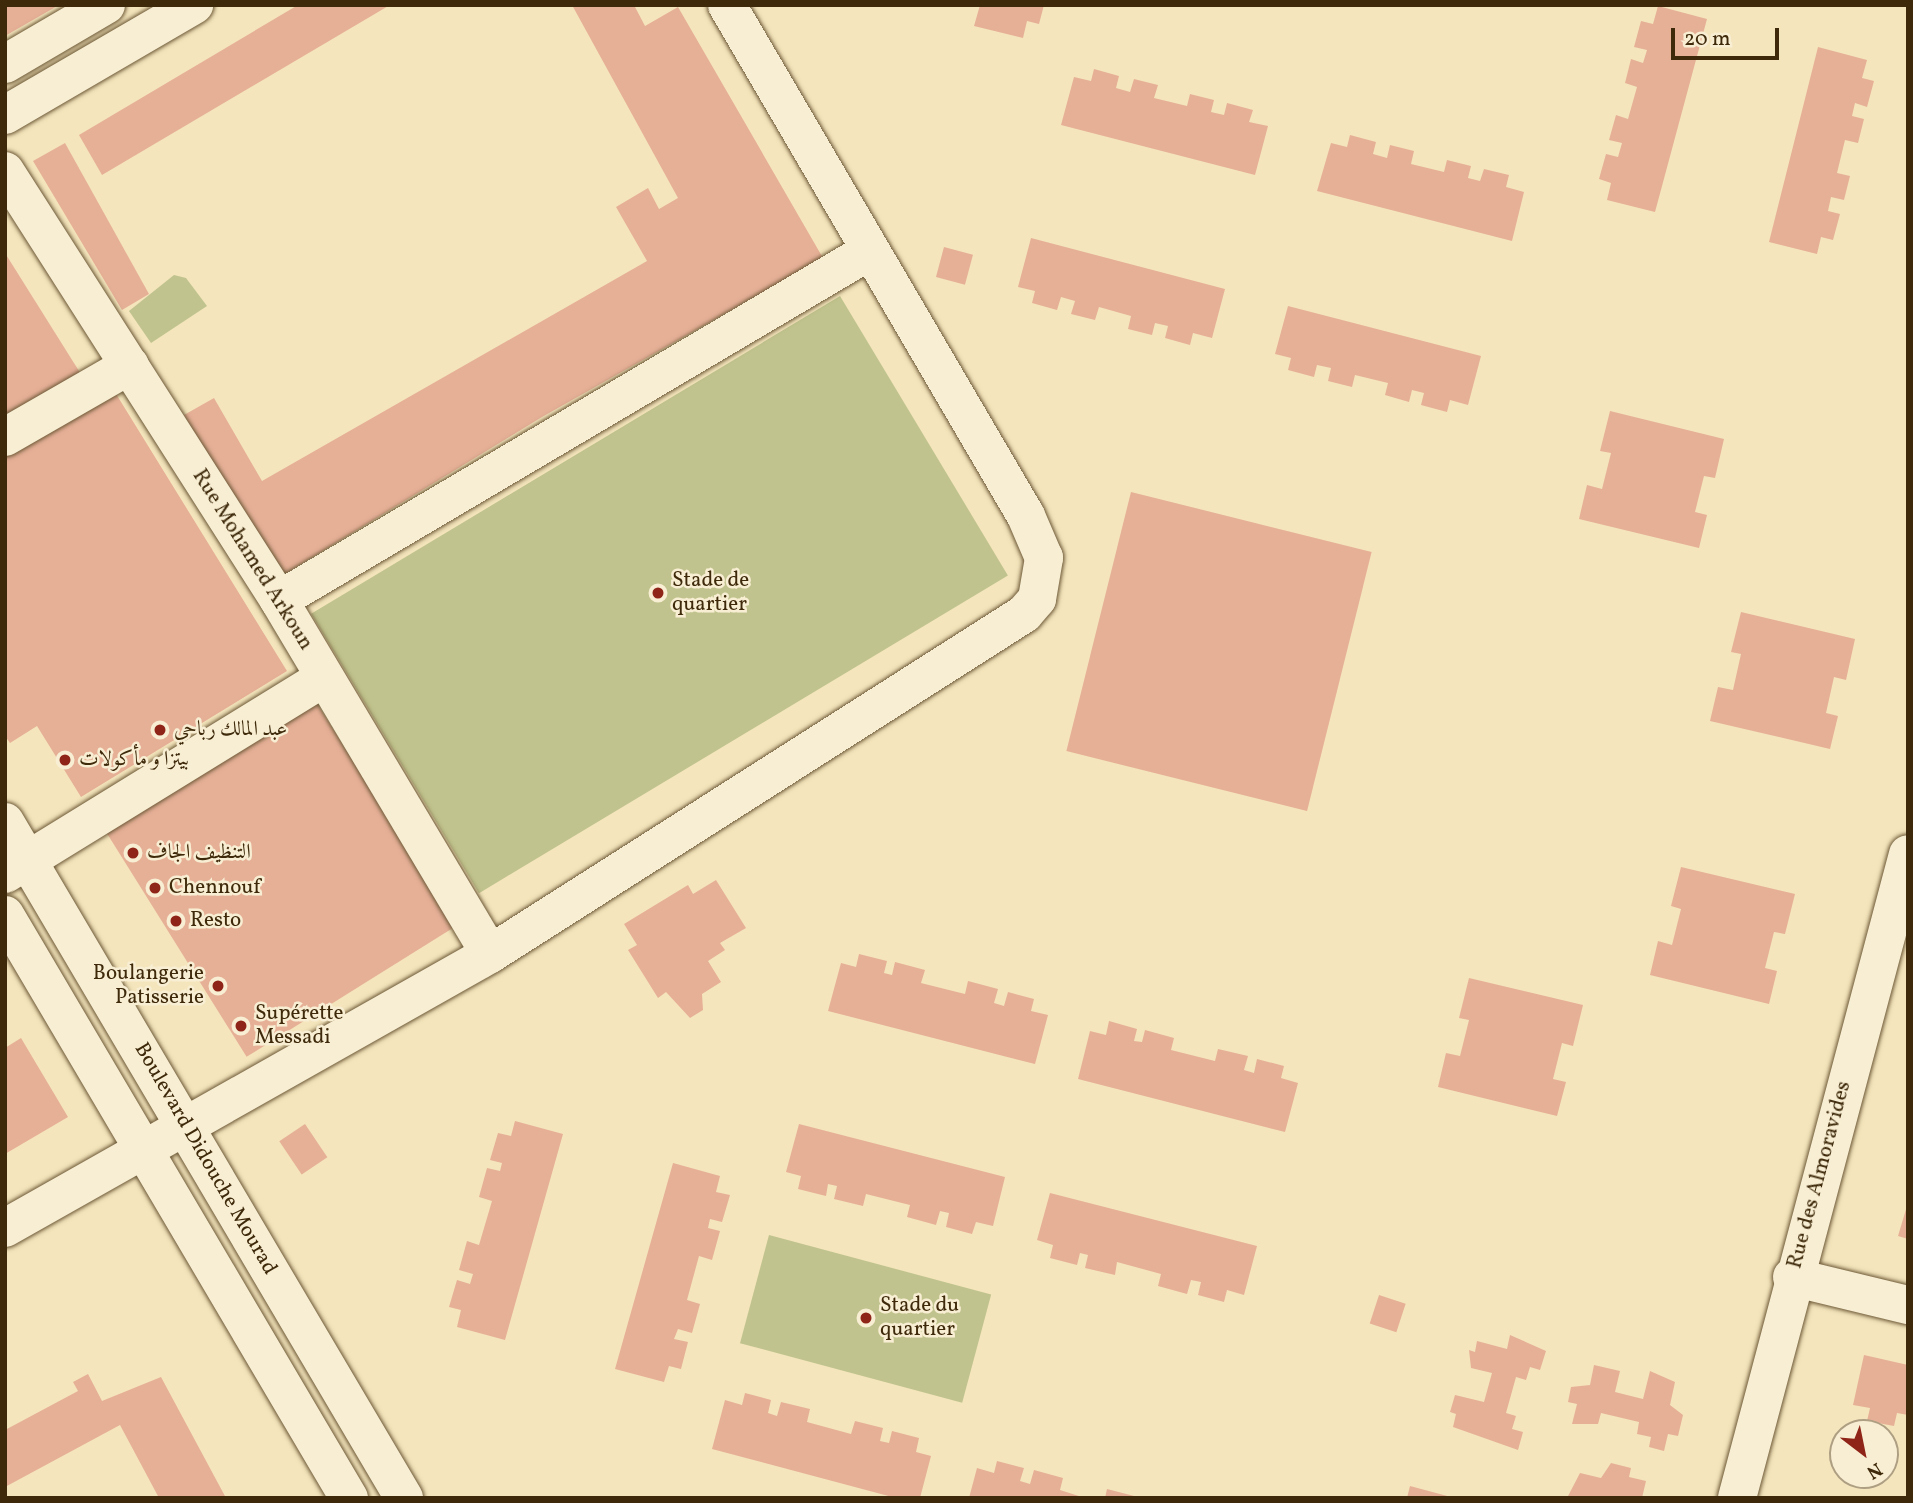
<!DOCTYPE html>
<meta charset="utf-8">
<style>
body{margin:0}
#map{position:relative;width:1913px;height:1503px;overflow:hidden;background:#f4e5bc;font-family:Vollkorn,Amiri,serif}
div>[style]{position:absolute}
[style*='--x']{left:calc(var(--x)*1px);top:calc(var(--y)*1px);width:calc(var(--w)*1px);rotate:calc(var(--a)*1deg)}
.green>*{inset:0;background:#c0c38d;transform-origin:0 0}
.building>*{inset:0;background:#e6b097;transform-origin:0 0}
.roads{filter:drop-shadow(0 0 2px #6c5836) drop-shadow(0 0 2px #6c5836)}
.minor>*{height:38px;margin:-19px;padding:0 19px;transform-origin:19px;border-radius:19px;background:#f8eed3}
.tertiary>*{height:38px;margin:-19px;padding:0 19px;transform-origin:19px;border-radius:19px;background:#f8eed3}
.secondary>*{height:38px;margin:-19px;padding:0 19px;transform-origin:19px;border-radius:19px;background:#f8eed3}
.dots>*{width:19px;height:19px;translate:-50% -50%;box-sizing:border-box;border:4px solid #f8eed3;border-radius:50%}
span{translate:-50% -50%;white-space:nowrap;text-align:center;line-height:1.15;-webkit-text-stroke:5px #f8eed3;paint-order:stroke}
.street-label{font-size:21px;color:#3e290a}
.poi-label{font-size:21px;color:#3e290a}
.left{translate:0 -50%;text-align:left}
.right{translate:-100% -50%;text-align:right}
.frame{position:absolute;inset:0;border:7px solid #3e290a;pointer-events:none}
.north{position:absolute;left:1829px;top:1419px;width:70px;height:70px;box-sizing:border-box;background:#f8eed3;border:2px solid #ae9f83;border-radius:50%;rotate:148deg;font-size:19px;font-weight:700;line-height:28px;text-align:center;color:#3e290a}
.north::after{content:'';display:block;margin:auto;width:24px;height:32px;background:#8f2418;clip-path:polygon(50% 0,100% 100%,50% 72%,0 100%)}
.scale{position:absolute;left:1671px;top:28px;width:108px;height:32px;box-sizing:border-box;border:4px solid #3e290a;border-top:0;padding-left:9px;font-size:21px;line-height:24px;white-space:nowrap;color:#3e290a;-webkit-text-stroke:5px #f8eed3;paint-order:stroke}
</style>
<div id="map">
<div class="green">
<i style="clip-path:polygon(174px 275px,186px 278px,207px 306px,151px 343px,129px 311px)"></i>
<i style="left:840px;top:296px;width:326px;height:617px;rotate:59deg"></i>
<i style="left:769px;top:1235px;width:230px;height:112px;rotate:15deg"></i>
</div>
<div class="building">
<i style="clip-path:polygon(5px 5px,59px 5px,5px 36px)"></i>
<i style="clip-path:polygon(298px 5px,390px 5px,102px 175px,79px 135px)"></i>
<i style="clip-path:polygon(572px 5px,634px 5px,645px 26px,678px 7px,823px 258px,542px 417px,280px 577px,184px 415px,214px 398px,262px 481px,647px 261px,616px 207px,648px 188px,659px 209px,678px 198px)"></i>
<i style="clip-path:polygon(980px 5px,1044px 5px,1039px 24px,1027px 21px,1023px 38px,974px 26px)"></i>
<i style="clip-path:polygon(1658px 6px,1707px 19px,1655px 212px,1607px 200px,1611px 183px,1599px 179px,1606px 154px,1618px 157px,1622px 143px,1609px 140px,1616px 115px,1628px 119px,1637px 87px,1625px 83px,1631px 59px,1643px 63px,1647px 50px,1634px 47px,1641px 21px,1653px 24px)"></i>
<i style="clip-path:polygon(1818px 47px,1867px 60px,1862px 78px,1874px 81px,1867px 107px,1855px 103px,1852px 116px,1864px 119px,1858px 143px,1845px 140px,1837px 173px,1850px 176px,1844px 200px,1831px 197px,1828px 211px,1840px 214px,1833px 240px,1821px 237px,1817px 254px,1769px 242px)"></i>
<i style="clip-path:polygon(1094px 69px,1119px 76px,1116px 88px,1130px 92px,1134px 79px,1158px 85px,1154px 98px,1187px 106px,1190px 94px,1214px 100px,1211px 112px,1224px 115px,1227px 103px,1253px 110px,1249px 122px,1268px 126px,1255px 175px,1061px 125px,1074px 77px,1091px 81px)"></i>
<i style="clip-path:polygon(1350px 135px,1376px 142px,1373px 154px,1387px 158px,1390px 145px,1414px 151px,1411px 164px,1444px 172px,1447px 160px,1471px 166px,1468px 178px,1480px 181px,1484px 169px,1509px 175px,1506px 187px,1524px 192px,1512px 241px,1317px 191px,1331px 143px,1347px 147px)"></i>
<i style="clip-path:polygon(65px 143px,149px 294px,122px 310px,33px 161px)"></i>
<i style="clip-path:polygon(1031px 238px,1225px 289px,1212px 338px,1193px 333px,1190px 345px,1165px 338px,1168px 326px,1155px 323px,1152px 335px,1128px 329px,1131px 316px,1099px 307px,1095px 320px,1071px 314px,1075px 301px,1061px 297px,1057px 310px,1032px 303px,1035px 291px,1018px 287px)"></i>
<i style="left:944px;top:247px;width:30px;height:31px;rotate:15deg"></i>
<i style="clip-path:polygon(5px 253px,84px 379px,5px 428px)"></i>
<i style="clip-path:polygon(1288px 306px,1481px 356px,1468px 405px,1450px 400px,1447px 412px,1421px 405px,1424px 393px,1412px 390px,1409px 402px,1385px 395px,1388px 383px,1355px 375px,1352px 387px,1328px 381px,1331px 368px,1317px 365px,1314px 377px,1288px 370px,1291px 358px,1275px 354px)"></i>
<i style="clip-path:polygon(113px 389px,287px 671px,81px 797px,37px 726px,10px 743px,5px 736px,5px 456px)"></i>
<i style="clip-path:polygon(1610px 411px,1724px 439px,1715px 478px,1704px 476px,1695px 512px,1707px 515px,1699px 548px,1579px 519px,1587px 485px,1602px 489px,1611px 453px,1600px 451px)"></i>
<i style="left:1131px;top:492px;width:248px;height:267px;rotate:14deg"></i>
<i style="clip-path:polygon(1741px 612px,1855px 639px,1846px 680px,1834px 677px,1826px 713px,1838px 716px,1830px 749px,1710px 721px,1718px 687px,1733px 690px,1741px 654px,1731px 652px)"></i>
<i style="left:313px;top:697px;width:270px;height:247px;rotate:58deg"></i>
<i style="clip-path:polygon(1681px 867px,1795px 894px,1785px 934px,1774px 932px,1765px 968px,1777px 971px,1769px 1004px,1650px 975px,1658px 941px,1672px 945px,1681px 909px,1671px 906px)"></i>
<i style="clip-path:polygon(716px 880px,746px 928px,720px 943px,725px 950px,708px 961px,721px 982px,702px 994px,703px 1010px,690px 1018px,666px 992px,658px 998px,628px 950px,637px 945px,624px 924px,688px 885px,693px 894px)"></i>
<i style="clip-path:polygon(859px 954px,887px 961px,884px 973px,892px 975px,895px 962px,925px 970px,921px 983px,965px 994px,968px 981px,998px 989px,994px 1003px,1004px 1006px,1008px 992px,1034px 999px,1031px 1011px,1048px 1015px,1035px 1064px,828px 1011px,841px 963px,856px 967px)"></i>
<i style="clip-path:polygon(1469px 978px,1583px 1005px,1573px 1046px,1562px 1043px,1553px 1079px,1566px 1082px,1557px 1116px,1438px 1087px,1446px 1053px,1460px 1056px,1469px 1020px,1459px 1018px)"></i>
<i style="clip-path:polygon(1109px 1021px,1137px 1029px,1134px 1041px,1142px 1042px,1145px 1030px,1174px 1038px,1171px 1050px,1215px 1061px,1218px 1049px,1248px 1056px,1244px 1070px,1254px 1073px,1257px 1059px,1284px 1066px,1281px 1078px,1298px 1083px,1285px 1132px,1078px 1079px,1090px 1031px,1106px 1035px)"></i>
<i style="clip-path:polygon(21px 1038px,68px 1117px,5px 1154px,5px 1048px)"></i>
<i style="clip-path:polygon(515px 1121px,563px 1134px,505px 1340px,457px 1327px,461px 1310px,449px 1307px,457px 1280px,470px 1284px,473px 1274px,459px 1270px,467px 1241px,479px 1245px,492px 1201px,479px 1197px,487px 1168px,500px 1171px,502px 1163px,490px 1160px,498px 1133px,511px 1136px)"></i>
<i style="left:305px;top:1124px;width:40px;height:31px;rotate:56deg"></i>
<i style="clip-path:polygon(799px 1124px,1005px 1177px,993px 1226px,976px 1222px,972px 1234px,946px 1227px,949px 1213px,940px 1211px,936px 1225px,907px 1217px,910px 1205px,866px 1194px,863px 1206px,834px 1199px,837px 1186px,828px 1184px,826px 1196px,798px 1189px,801px 1176px,786px 1172px)"></i>
<i style="clip-path:polygon(673px 1163px,720px 1176px,716px 1192px,730px 1195px,722px 1222px,710px 1219px,708px 1228px,720px 1231px,712px 1260px,699px 1256px,687px 1300px,700px 1304px,692px 1333px,678px 1329px,674px 1339px,688px 1342px,681px 1369px,669px 1366px,664px 1382px,615px 1369px)"></i>
<i style="clip-path:polygon(1050px 1193px,1257px 1246px,1244px 1295px,1227px 1290px,1224px 1302px,1198px 1295px,1201px 1282px,1191px 1280px,1187px 1294px,1158px 1286px,1161px 1274px,1117px 1262px,1115px 1275px,1085px 1268px,1088px 1255px,1080px 1253px,1077px 1265px,1050px 1258px,1053px 1245px,1037px 1240px)"></i>
<i style="clip-path:polygon(1907px 1206px,1908px 1206px,1908px 1239px,1898px 1236px)"></i>
<i style="left:1379px;top:1295px;width:28px;height:30px;rotate:18deg"></i>
<i style="clip-path:polygon(1510px 1335px,1546px 1351px,1540px 1370px,1530px 1367px,1526px 1380px,1516px 1377px,1506px 1413px,1516px 1416px,1512px 1429px,1523px 1432px,1518px 1450px,1453px 1427px,1456px 1414px,1450px 1412px,1455px 1395px,1484px 1402px,1492px 1373px,1471px 1368px,1469px 1350px,1475px 1352px,1477px 1341px,1507px 1349px)"></i>
<i style="clip-path:polygon(1864px 1355px,1908px 1365px,1908px 1415px,1897px 1413px,1894px 1426px,1867px 1421px,1870px 1408px,1853px 1405px)"></i>
<i style="clip-path:polygon(1594px 1365px,1620px 1371px,1615px 1392px,1643px 1399px,1650px 1371px,1675px 1382px,1670px 1405px,1683px 1415px,1678px 1436px,1668px 1434px,1664px 1451px,1649px 1447px,1651px 1437px,1637px 1434px,1639px 1422px,1601px 1413px,1598px 1424px,1572px 1424px,1577px 1404px,1568px 1402px,1571px 1387px,1590px 1385px)"></i>
<i style="clip-path:polygon(88px 1374px,102px 1401px,161px 1377px,226px 1498px,159px 1498px,120px 1425px,5px 1487px,5px 1430px,78px 1391px,73px 1382px)"></i>
<i style="clip-path:polygon(745px 1393px,771px 1400px,768px 1413px,777px 1416px,781px 1402px,810px 1409px,807px 1422px,851px 1434px,855px 1421px,883px 1428px,880px 1441px,889px 1443px,892px 1431px,919px 1438px,916px 1452px,931px 1456px,920px 1498px,896px 1498px,712px 1449px,725px 1400px,742px 1405px)"></i>
<i style="clip-path:polygon(997px 1461px,1024px 1468px,1020px 1481px,1030px 1484px,1034px 1470px,1063px 1478px,1060px 1490px,1085px 1498px,969px 1498px,977px 1468px,994px 1473px)"></i>
<i style="clip-path:polygon(1611px 1463px,1631px 1468px,1629px 1477px,1646px 1481px,1642px 1498px,1567px 1498px,1580px 1473px,1601px 1478px)"></i>
<i style="clip-path:polygon(1410px 1486px,1451px 1497px,1451px 1498px,1407px 1498px)"></i>
<i style="clip-path:polygon(1107px 1489px,1138px 1497px,1138px 1498px,1105px 1498px)"></i>
</div>
<div class="roads">
<div class="minor">
<i style="--x:5;--y:171;--w:509;--a:57.43"></i>
<i style="--x:279;--y:600;--w:412;--a:59.2"></i>
<i style="--x:5;--y:437;--w:144;--a:-29.9"></i>
<i style="--x:279;--y:600;--w:684;--a:-30.58"></i>
<i style="--x:5;--y:874;--w:374;--a:-31.6"></i>
<i style="--x:5;--y:1228;--w:557;--a:-29.46"></i>
<i style="--x:490;--y:954;--w:633;--a:-32.49"></i>
<i style="--x:1024;--y:614;--w:20;--a:-49"></i>
<i style="--x:1037;--y:599;--w:42;--a:-80.3"></i>
<i style="--x:1044;--y:558;--w:46;--a:-113.2"></i>
<i style="--x:1026;--y:516;--w:592;--a:-120.33"></i>
<i style="--x:1792;--y:1277;--w:119;--a:13.6"></i>
<i style="--x:1737;--y:1498;--w:666;--a:-75.13"></i>
</div>
<div class="tertiary">
<i style="--x:5;--y:64;--w:117;--a:-30.3"></i>
<i style="--x:5;--y:115;--w:219;--a:-30.2"></i>
</div>
<div class="secondary">
<i style="--x:5;--y:822;--w:785;--a:59.45"></i>
<i style="--x:5;--y:915;--w:677;--a:59.46"></i>
</div>
</div>
<div class="dots">
<i style="left:658px;top:593px;background:#8f2418"></i>
<i style="left:160px;top:730px;background:#8f2418"></i>
<i style="left:65px;top:760px;background:#8f2418"></i>
<i style="left:133px;top:853px;background:#8f2418"></i>
<i style="left:155px;top:888px;background:#8f2418"></i>
<i style="left:176px;top:921px;background:#8f2418"></i>
<i style="left:218px;top:986px;background:#8f2418"></i>
<i style="left:241px;top:1026px;background:#8f2418"></i>
<i style="left:866px;top:1318px;background:#8f2418"></i>
</div>
<div class="street-label">
<span style="left:252px;top:560px;rotate:58deg">Rue Mohamed Arkoun</span>
<span style="left:205px;top:1159px;rotate:60deg">Boulevard Didouche Mourad</span>
<span style="left:1820px;top:1175px;rotate:-75deg">Rue des Almoravides</span>
</div>
<div class="poi-label">
<span class="left" style="left:672px;top:593px">Stade de<br>quartier</span>
<span class="left" style="left:174px;top:730px">عبد المالك رباحي</span>
<span class="left" style="left:79px;top:760px">بيتزا و مأكولات</span>
<span class="left" style="left:147px;top:853px">التنظيف الجاف</span>
<span class="left" style="left:169px;top:888px">Chennouf</span>
<span class="left" style="left:190px;top:921px">Resto</span>
<span class="right" style="left:204px;top:986px">Boulangerie<br>Patisserie</span>
<span class="left" style="left:255px;top:1026px">Supérette<br>Messadi</span>
<span class="left" style="left:880px;top:1318px">Stade du<br>quartier</span>
</div>
<div class="frame"></div>
<div class="north">N</div>
<div class="scale">20 m</div>
</div>
